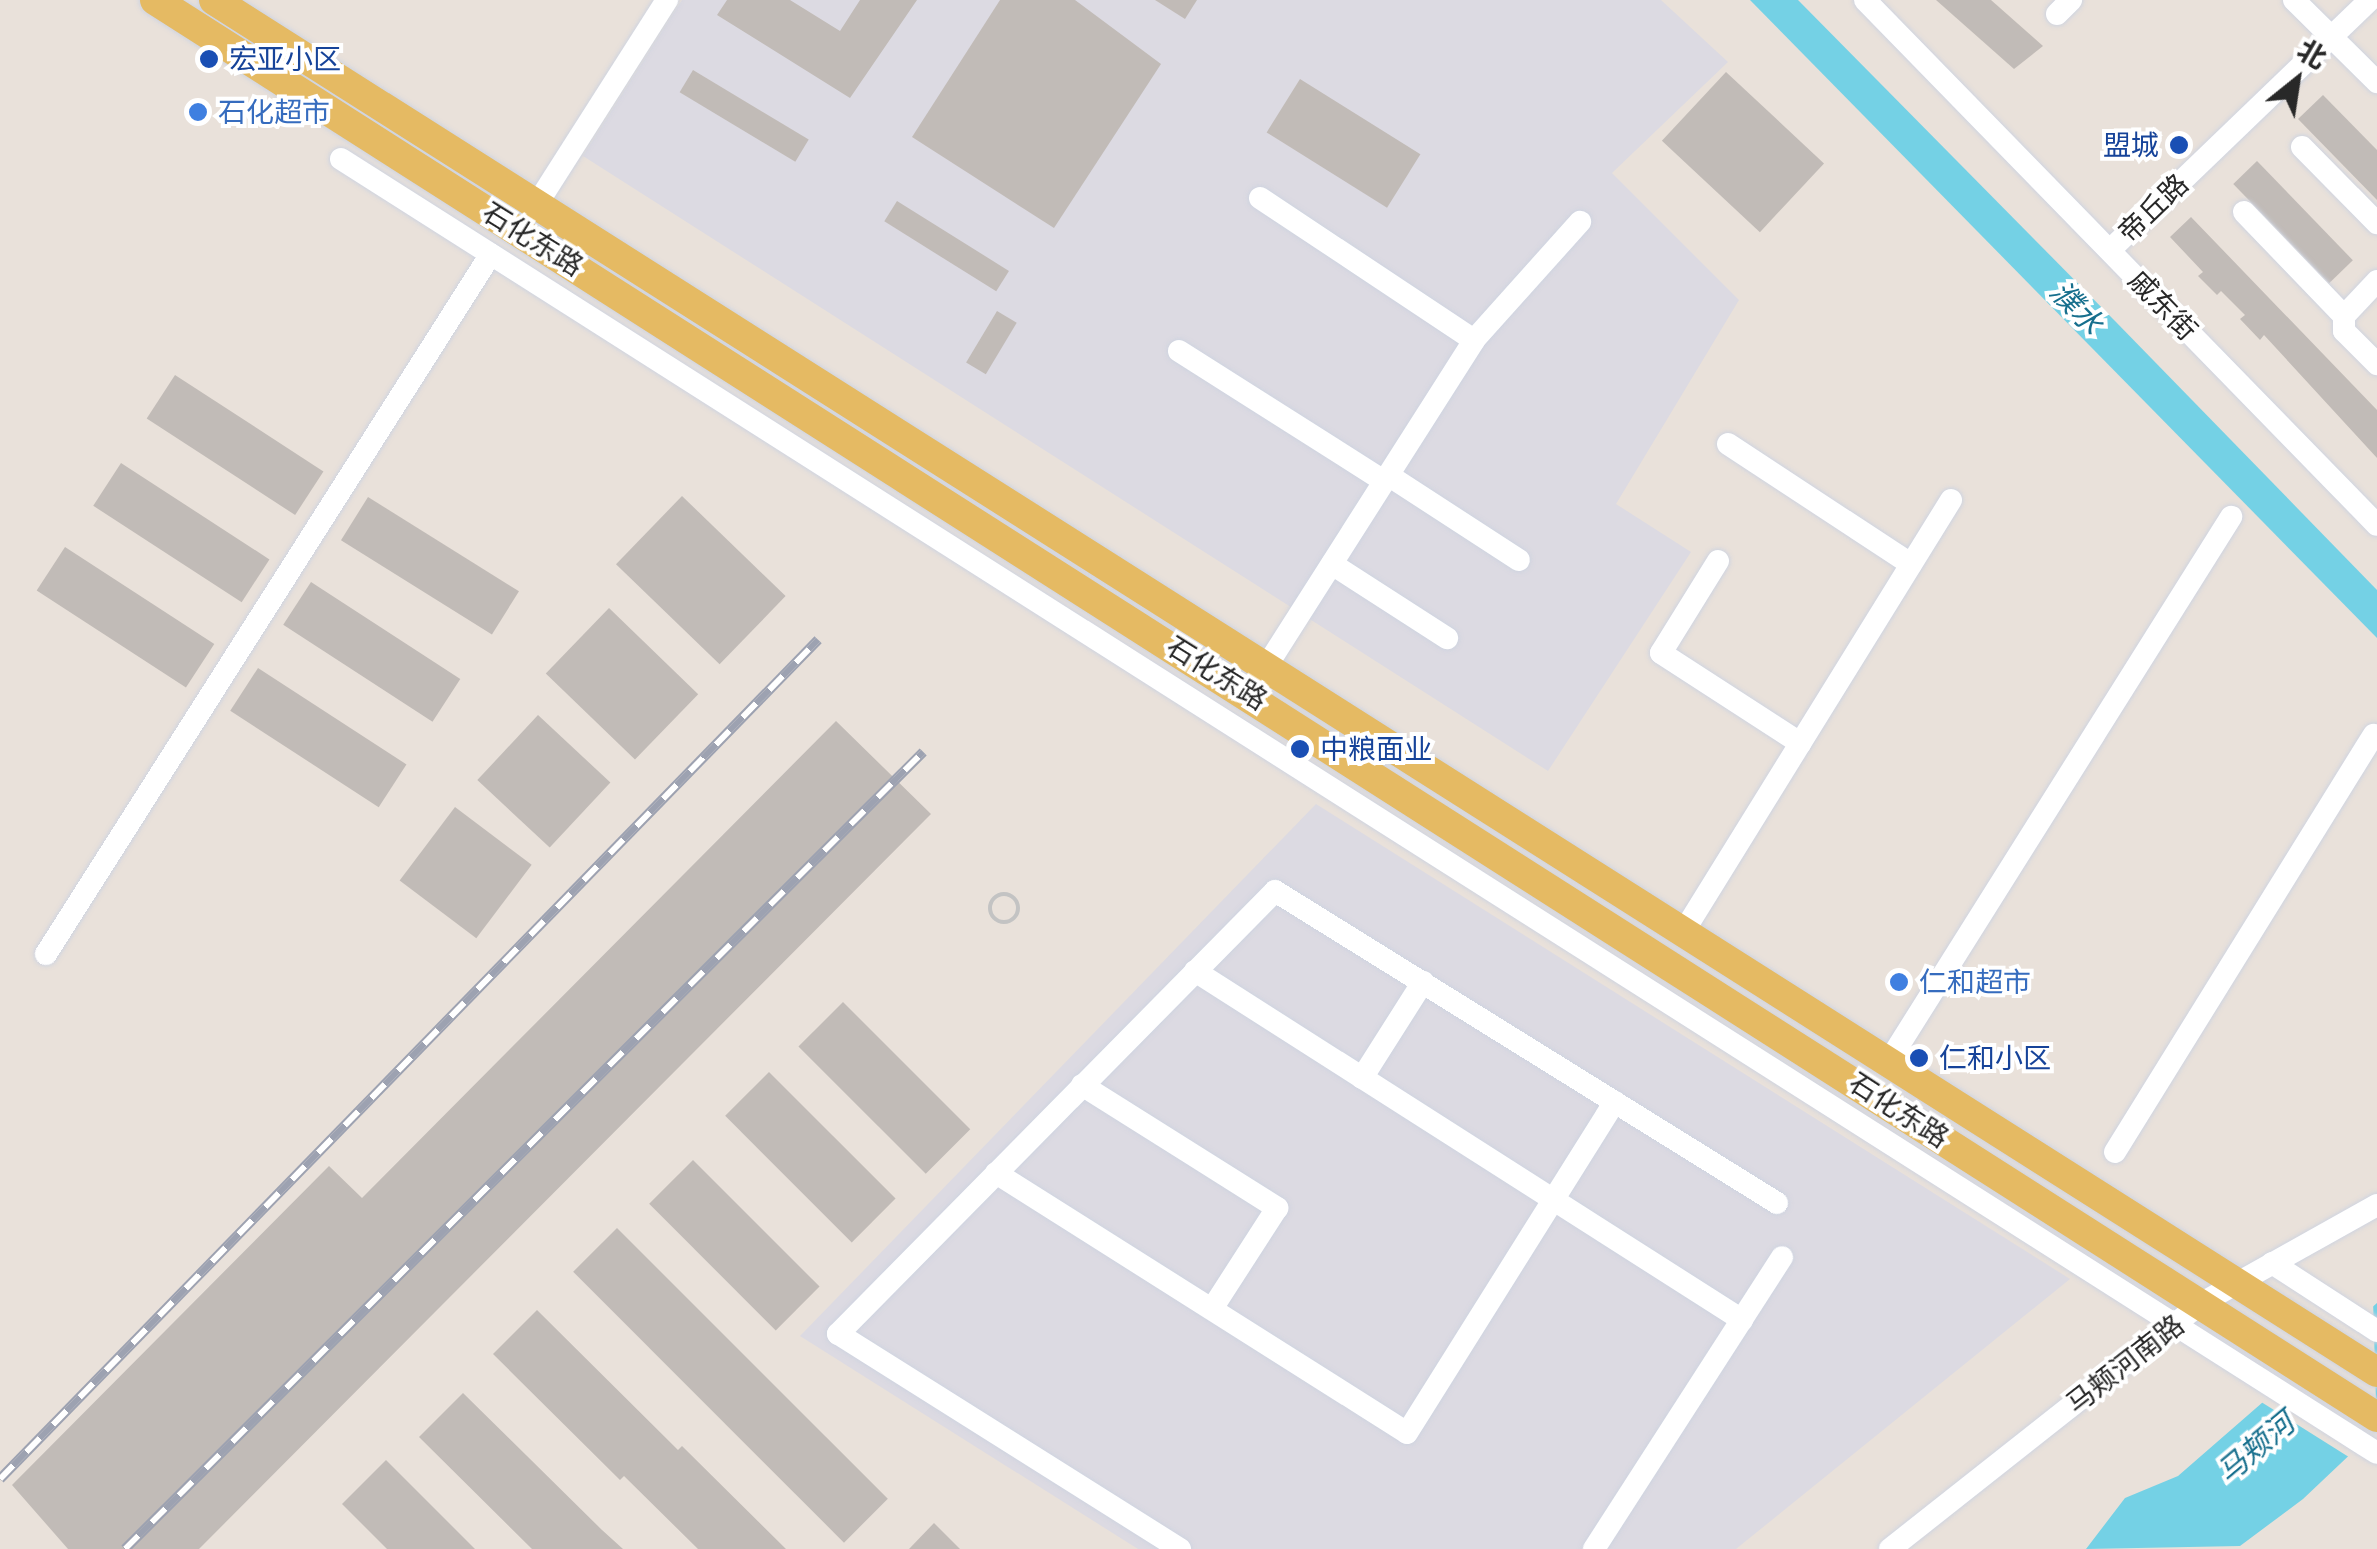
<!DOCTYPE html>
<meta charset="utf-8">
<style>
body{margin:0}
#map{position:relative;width:2377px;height:1549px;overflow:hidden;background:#e9e1da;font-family:Cabin,"Noto Sans SC",sans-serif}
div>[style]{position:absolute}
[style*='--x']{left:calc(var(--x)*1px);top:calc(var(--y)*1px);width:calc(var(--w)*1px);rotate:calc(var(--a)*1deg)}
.industrial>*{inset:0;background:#dcdae2}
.water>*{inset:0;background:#74d1e5}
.pier>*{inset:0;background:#e9e1da}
.building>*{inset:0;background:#c1bbb7;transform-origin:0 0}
.path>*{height:4px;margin-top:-2px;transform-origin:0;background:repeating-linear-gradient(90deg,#c3c3c3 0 8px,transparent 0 13px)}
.path>.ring{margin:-2px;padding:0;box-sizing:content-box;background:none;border:4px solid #c3c3c3;border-radius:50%}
.roads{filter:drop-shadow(0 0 2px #cfd4e0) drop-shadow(0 0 2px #cfd4e0)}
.minor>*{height:22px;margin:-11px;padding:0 11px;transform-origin:11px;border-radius:11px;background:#fff}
.major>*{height:30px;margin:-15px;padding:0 15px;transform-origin:15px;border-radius:15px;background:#e5ba63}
.rail>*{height:10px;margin-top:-5px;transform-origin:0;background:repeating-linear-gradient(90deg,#fff 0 19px,#9da2b1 0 38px);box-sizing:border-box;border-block:2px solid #9da2b1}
.dots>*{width:28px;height:28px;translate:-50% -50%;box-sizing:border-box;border:5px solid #fff;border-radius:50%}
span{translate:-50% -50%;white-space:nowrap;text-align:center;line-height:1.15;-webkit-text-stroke:8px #fff;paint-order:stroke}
.transit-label{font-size:28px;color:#164399}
.left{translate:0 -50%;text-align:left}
.right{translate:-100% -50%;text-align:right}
.shop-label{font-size:28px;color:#366cbe}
.street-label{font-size:28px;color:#282828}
.water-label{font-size:30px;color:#176f8d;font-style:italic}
.north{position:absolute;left:2247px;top:30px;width:100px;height:100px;-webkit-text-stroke:8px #fff;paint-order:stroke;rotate:30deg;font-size:28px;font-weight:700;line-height:40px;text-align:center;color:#282828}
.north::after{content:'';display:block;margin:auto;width:35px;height:45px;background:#282828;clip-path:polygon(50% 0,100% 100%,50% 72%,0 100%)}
</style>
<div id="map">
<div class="industrial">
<i style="clip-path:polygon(682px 0,1661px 0,1728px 62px,1612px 173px,1739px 300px,1616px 504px,1691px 552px,1548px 771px,583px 156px)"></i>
<i style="clip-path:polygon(1316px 804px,2070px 1279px,1736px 1549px,1138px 1549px,800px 1336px)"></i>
</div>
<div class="water">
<i style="clip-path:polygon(1750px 0,1798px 0,2115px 321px,2377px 590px,2377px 638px)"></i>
<i style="clip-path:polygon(2377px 1303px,2377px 1429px,2303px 1499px,2240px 1546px,2086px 1549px,2125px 1498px,2178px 1476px)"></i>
</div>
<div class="pier">
<i style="clip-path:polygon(2373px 1300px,2377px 1436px,2352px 1459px,2258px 1400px)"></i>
</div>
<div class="building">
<i style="clip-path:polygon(727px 0,790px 0,840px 31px,860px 0,917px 0,850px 98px,717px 15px)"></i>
<i style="clip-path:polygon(1000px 0,1075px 0,1161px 64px,1054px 228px,912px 137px)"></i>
<i style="clip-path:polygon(1155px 0,1197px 0,1185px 19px)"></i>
<i style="clip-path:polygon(1936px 0,1991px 0,2043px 46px,2014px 69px)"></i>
<i style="left:693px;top:70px;width:135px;height:26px;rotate:31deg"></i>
<i style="left:1726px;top:72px;width:134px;height:94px;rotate:43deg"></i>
<i style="left:1300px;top:79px;width:142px;height:63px;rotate:32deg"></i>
<i style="clip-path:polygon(2323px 95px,2377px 150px,2377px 200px,2298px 119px)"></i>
<i style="left:2257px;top:161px;width:138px;height:33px;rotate:46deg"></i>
<i style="left:897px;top:201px;width:132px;height:24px;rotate:32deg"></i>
<i style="clip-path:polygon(2191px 217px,2377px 410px,2377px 458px,2264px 335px,2260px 340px,2240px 319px,2245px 315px,2221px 291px,2217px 295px,2198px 276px,2203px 272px,2170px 237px)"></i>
<i style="left:997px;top:311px;width:23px;height:60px;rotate:31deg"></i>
<i style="left:175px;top:375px;width:177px;height:52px;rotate:33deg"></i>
<i style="left:121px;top:463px;width:177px;height:51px;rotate:33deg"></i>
<i style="left:682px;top:496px;width:144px;height:95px;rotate:44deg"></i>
<i style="left:368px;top:497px;width:178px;height:51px;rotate:32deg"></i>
<i style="left:65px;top:547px;width:178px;height:52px;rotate:33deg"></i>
<i style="left:311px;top:582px;width:178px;height:51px;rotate:33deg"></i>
<i style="left:609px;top:608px;width:124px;height:91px;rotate:44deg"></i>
<i style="left:258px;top:668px;width:177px;height:51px;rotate:33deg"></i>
<i style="left:538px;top:715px;width:99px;height:89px;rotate:43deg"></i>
<i style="clip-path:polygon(836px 721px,931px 814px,199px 1549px,68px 1549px,12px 1485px,329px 1166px,362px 1198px)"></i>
<i style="left:455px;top:807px;width:96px;height:92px;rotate:37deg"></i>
<i style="left:843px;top:1002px;width:180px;height:63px;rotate:45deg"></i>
<i style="left:769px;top:1072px;width:179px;height:62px;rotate:45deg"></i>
<i style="left:693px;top:1160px;width:179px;height:62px;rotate:45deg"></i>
<i style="left:617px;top:1228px;width:383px;height:62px;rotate:45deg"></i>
<i style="clip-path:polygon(537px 1310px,678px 1450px,682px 1446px,786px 1549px,698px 1549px,624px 1476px,620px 1480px,493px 1354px)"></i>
<i style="clip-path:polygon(463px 1393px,602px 1530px,623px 1549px,532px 1549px,419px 1437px)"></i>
<i style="clip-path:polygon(386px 1460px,475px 1549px,387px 1549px,342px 1504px)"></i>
<i style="clip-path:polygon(934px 1523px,960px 1549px,909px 1549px)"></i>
</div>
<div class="path">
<i class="ring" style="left:990px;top:894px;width:24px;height:24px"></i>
</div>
<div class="roads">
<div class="minor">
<i style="--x:1865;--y:0;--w:733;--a:45.72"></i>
<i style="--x:2294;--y:0;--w:117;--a:44.7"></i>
<i style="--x:2057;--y:14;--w:20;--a:-45"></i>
<i style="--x:2302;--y:147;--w:107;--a:45.4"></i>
<i style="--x:341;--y:159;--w:2412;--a:32.44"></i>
<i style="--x:1260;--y:198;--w:257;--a:33.6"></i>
<i style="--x:537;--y:204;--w:242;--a:-57.5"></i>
<i style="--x:2244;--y:212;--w:144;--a:46.1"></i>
<i style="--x:2110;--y:250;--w:361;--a:-43.9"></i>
<i style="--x:2377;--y:281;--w:48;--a:133.3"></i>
<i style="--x:2344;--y:316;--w:15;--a:90"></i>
<i style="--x:2344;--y:331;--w:47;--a:45"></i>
<i style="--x:1179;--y:351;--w:243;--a:32.4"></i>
<i style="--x:1728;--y:444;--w:219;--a:33.3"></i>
<i style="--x:1388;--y:475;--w:156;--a:33"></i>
<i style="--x:1718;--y:561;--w:108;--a:121.8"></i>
<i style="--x:1661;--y:653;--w:166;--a:32.9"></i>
<i style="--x:1332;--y:564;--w:137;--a:32.8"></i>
<i style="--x:1266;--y:667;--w:388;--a:-57.5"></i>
<i style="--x:1474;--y:340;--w:159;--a:-48.1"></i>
<i style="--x:1684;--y:931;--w:507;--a:-58.22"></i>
<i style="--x:46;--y:954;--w:829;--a:-57.56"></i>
<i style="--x:1195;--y:971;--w:649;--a:32.54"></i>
<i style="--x:1889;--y:1061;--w:643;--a:-57.84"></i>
<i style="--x:1362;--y:1078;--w:114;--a:-57.6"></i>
<i style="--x:1082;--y:1085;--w:231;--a:32.2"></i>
<i style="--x:1277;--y:1208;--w:120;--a:122.8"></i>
<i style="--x:2115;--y:1152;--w:491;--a:-58.2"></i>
<i style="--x:996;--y:1173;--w:486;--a:32.3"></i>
<i style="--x:1407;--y:1433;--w:391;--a:-57.9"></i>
<i style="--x:2272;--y:1263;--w:125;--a:32.9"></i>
<i style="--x:1180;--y:1549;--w:404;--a:-147.8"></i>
<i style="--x:838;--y:1334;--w:622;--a:-45.39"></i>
<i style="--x:1275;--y:891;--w:591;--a:31.86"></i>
<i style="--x:1594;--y:1549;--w:347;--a:-57.2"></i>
<i style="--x:1890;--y:1549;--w:395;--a:-38.3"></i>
<i style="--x:2200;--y:1304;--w:203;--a:-29.2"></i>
</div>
<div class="major">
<i style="--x:155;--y:0;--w:2635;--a:32.53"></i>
<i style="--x:214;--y:0;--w:2561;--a:32.39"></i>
</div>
</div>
<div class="rail">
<i style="--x:0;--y:1479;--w:1172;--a:-45.73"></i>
<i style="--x:125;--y:1549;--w:1128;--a:-44.96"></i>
</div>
<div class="dots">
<i style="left:209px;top:59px;background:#1a4fb4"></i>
<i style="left:198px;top:112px;background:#3f7fe0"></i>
<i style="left:2179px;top:145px;background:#1a4fb4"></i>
<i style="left:1300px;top:749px;background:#1a4fb4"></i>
<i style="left:1899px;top:982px;background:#3f7fe0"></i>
<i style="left:1919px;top:1058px;background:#1a4fb4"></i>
</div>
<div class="transit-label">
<span class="left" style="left:229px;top:59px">宏亚小区</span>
<span class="right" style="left:2159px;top:145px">盟城</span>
<span class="left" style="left:1320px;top:749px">中粮面业</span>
<span class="left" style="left:1939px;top:1058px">仁和小区</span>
</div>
<div class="shop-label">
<span class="left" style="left:218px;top:112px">石化超市</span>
<span class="left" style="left:1919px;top:982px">仁和超市</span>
</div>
<div class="street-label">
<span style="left:2153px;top:208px;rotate:-44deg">帝丘路</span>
<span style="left:533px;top:239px;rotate:32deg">石化东路</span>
<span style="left:2163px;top:305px;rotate:46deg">戚东街</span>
<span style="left:1217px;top:673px;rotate:32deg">石化东路</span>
<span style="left:1899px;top:1110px;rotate:33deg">石化东路</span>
<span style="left:2125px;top:1364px;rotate:-38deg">马颊河南路</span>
</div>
<div class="water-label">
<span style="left:2076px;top:308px;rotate:46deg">濮水</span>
<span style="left:2256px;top:1448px;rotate:-40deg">马颊河</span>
</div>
<div class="north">北</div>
</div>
